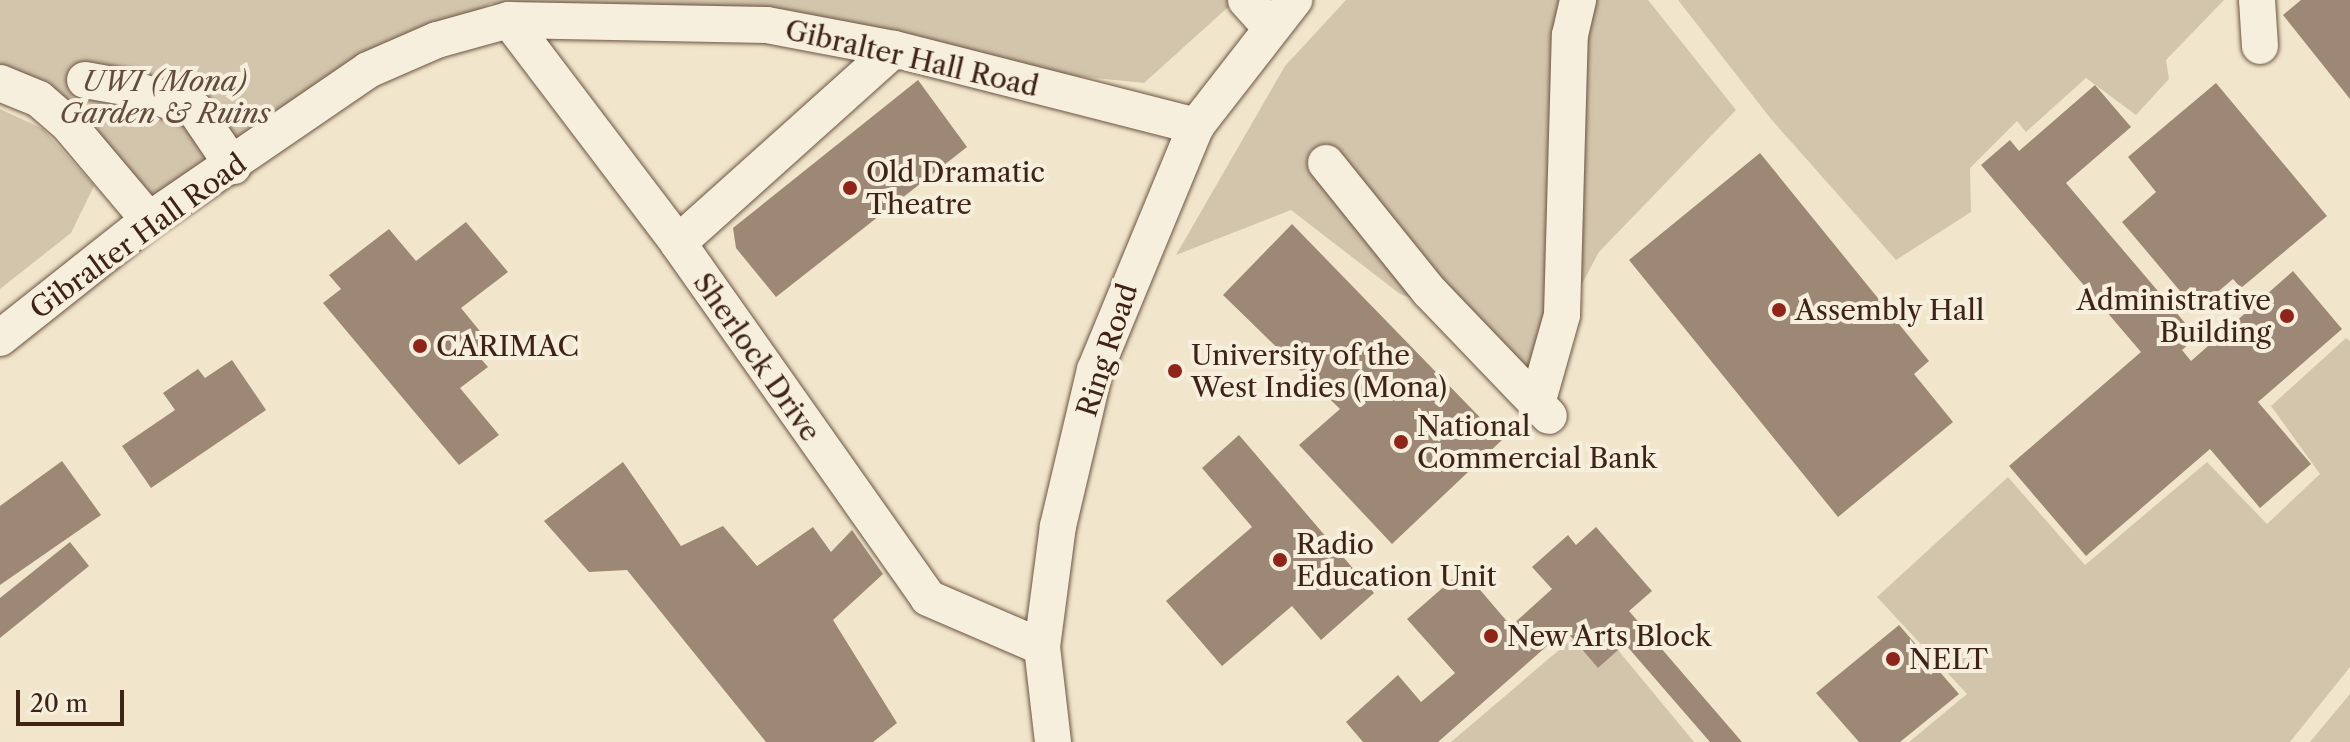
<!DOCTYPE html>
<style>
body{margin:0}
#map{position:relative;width:2350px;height:742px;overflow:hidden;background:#f1e6cb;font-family:"Libre Caslon Text",serif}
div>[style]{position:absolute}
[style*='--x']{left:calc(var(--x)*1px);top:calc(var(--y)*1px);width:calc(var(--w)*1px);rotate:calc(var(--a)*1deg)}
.green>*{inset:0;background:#d3c5ac}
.building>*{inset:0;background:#9c8874}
.roads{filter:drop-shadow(0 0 2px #6c5443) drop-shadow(0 0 2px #6c5443)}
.minor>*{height:36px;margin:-18px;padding:0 18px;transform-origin:18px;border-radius:18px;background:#f6efdd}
.dots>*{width:22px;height:22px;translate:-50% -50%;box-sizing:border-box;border:4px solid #f6efdd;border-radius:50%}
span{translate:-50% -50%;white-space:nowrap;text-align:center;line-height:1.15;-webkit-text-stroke:8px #f6efdd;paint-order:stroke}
.street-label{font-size:28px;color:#3f2316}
.park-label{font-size:28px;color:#644c3c;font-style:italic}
.poi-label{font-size:28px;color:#3f2316}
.left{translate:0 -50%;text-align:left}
.right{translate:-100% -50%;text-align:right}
.scale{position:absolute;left:16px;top:690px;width:108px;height:36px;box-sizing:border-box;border:4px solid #3f2316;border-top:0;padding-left:10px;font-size:24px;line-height:28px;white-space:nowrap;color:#3f2316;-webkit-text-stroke:6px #f6efdd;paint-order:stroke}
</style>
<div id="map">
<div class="green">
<i style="clip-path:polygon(0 0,1236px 0,1144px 83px,725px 40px,491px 3px,149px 220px,0 84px)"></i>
<i style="clip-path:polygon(1346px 0,1648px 0,1736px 110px,1599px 252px,1525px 390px,1416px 300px,1400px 294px,1291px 210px,1176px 255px,1285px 66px)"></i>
<i style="clip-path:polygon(1678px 0,2224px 0,2166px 60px,2169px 79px,2136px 115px,2086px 78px,2026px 132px,2017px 121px,1970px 168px,1971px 212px,1896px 260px,1771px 119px)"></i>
<i style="clip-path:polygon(0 109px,43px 129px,94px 186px,71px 233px,0 289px)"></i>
<i style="clip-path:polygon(2346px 338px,2350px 341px,2350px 667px,2290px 742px,1909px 742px,1967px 694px,1877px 597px,2008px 477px,2085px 565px,2207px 462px,2267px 524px,2320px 474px,2271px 406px)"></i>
<i style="clip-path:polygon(1572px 639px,1598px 668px,1618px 650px,1694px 742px,1451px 742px)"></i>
<i style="clip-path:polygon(2350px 694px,2350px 742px,2310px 742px)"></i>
</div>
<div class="building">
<i style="clip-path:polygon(2301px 0,2350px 0,2350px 99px,2283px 15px)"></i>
<i style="clip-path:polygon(918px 80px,967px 147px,776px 297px,736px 248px,733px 228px)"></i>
<i style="clip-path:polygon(2216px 83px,2327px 216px,2241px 288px,2233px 279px,2196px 310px,2122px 222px,2156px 192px,2128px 157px)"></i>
<i style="clip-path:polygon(2095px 85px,2131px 127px,2066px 183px,2197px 337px,2182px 350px,2191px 361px,2293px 271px,2342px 329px,2258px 402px,2311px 464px,2260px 508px,2210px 449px,2086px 556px,2009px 466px,2141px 352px,1981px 165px,2010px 140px,2019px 151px)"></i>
<i style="clip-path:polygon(1760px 153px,1929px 361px,1914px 374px,1953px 422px,1838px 517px,1629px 260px)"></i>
<i style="clip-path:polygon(466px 222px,508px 272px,461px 308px,488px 341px,474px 351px,488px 367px,460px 388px,499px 435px,459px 465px,323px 303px,341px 289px,329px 275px,389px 229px,416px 261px)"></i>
<i style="clip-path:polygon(1292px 224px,1502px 440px,1392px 544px,1299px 445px,1340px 409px,1223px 295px)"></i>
<i style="clip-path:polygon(232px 360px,266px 410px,151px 488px,122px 446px,175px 410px,163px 393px,198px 369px,205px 378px)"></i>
<i style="clip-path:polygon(1239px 435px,1374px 593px,1321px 640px,1292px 606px,1222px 666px,1166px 601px,1252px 527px,1202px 468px)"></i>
<i style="clip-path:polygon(62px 461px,101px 515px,0 585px,0 506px)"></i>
<i style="clip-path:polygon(623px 462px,681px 546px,723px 526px,757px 566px,813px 527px,831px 552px,852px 530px,883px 574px,833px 620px,897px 723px,873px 742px,766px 742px,627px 570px,589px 572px,544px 521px)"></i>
<i style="clip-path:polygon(1596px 527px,1652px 591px,1629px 611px,1742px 742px,1710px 742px,1625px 644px,1598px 668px,1565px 630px,1438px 742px,1363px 742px,1346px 722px,1398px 675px,1421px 702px,1455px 673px,1407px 619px,1463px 570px,1511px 626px,1552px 589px,1532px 567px,1568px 535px,1576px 545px)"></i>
<i style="clip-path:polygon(70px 542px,89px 566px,0 638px,0 598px)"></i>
<i style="clip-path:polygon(1899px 625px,1959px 694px,1900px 742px,1859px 742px,1816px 693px)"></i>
</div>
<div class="roads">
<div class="minor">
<i style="--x:1246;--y:0;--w:36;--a:48"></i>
<i style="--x:2257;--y:0;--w:46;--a:86.3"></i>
<i style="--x:509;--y:20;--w:280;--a:52.8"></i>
<i style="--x:678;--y:243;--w:434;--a:54.8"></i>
<i style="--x:928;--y:598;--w:124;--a:23.3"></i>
<i style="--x:85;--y:80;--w:46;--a:10.1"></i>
<i style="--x:130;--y:88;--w:69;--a:18.7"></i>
<i style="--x:195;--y:110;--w:68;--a:55.8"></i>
<i style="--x:0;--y:83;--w:42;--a:22.3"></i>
<i style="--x:39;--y:99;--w:37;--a:41"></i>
<i style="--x:67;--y:123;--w:127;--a:49.8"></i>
<i style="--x:1326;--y:163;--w:164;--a:51.2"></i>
<i style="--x:1429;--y:291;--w:173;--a:46.2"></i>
<i style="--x:678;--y:243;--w:290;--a:-41.9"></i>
<i style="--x:0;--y:338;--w:190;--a:-38.4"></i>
<i style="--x:149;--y:220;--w:265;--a:-34.4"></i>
<i style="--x:368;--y:70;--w:75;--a:-23.5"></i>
<i style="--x:437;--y:40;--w:75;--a:-15.5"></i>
<i style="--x:509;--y:20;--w:258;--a:1.1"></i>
<i style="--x:767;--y:25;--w:129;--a:10.7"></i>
<i style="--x:894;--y:49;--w:312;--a:14.3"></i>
<i style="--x:1538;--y:400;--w:88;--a:-74.2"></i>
<i style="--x:1562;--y:315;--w:280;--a:-88.4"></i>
<i style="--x:1570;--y:35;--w:36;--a:-77"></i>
<i style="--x:1053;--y:742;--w:96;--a:-96.6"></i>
<i style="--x:1042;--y:647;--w:122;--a:-82.5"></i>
<i style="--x:1058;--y:526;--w:160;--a:-76.7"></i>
<i style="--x:1095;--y:370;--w:264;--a:-67.5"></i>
<i style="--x:1196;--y:126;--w:160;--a:-52.1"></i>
</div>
</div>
<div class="dots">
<i style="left:850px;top:188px;background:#8f2418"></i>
<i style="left:1779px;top:310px;background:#8f2418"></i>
<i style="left:2287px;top:316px;background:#8f2418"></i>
<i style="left:420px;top:346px;background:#8f2418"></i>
<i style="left:1175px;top:371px;background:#8f2418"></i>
<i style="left:1401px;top:442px;background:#8f2418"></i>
<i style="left:1280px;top:560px;background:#8f2418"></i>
<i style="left:1491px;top:636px;background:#8f2418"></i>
<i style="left:1893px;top:659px;background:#8f2418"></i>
</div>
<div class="street-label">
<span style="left:912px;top:58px;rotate:13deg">Gibralter Hall Road</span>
<span style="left:138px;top:236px;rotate:-36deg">Gibralter Hall Road</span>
<span style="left:1107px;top:350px;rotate:-72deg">Ring Road</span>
<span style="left:757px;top:357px;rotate:55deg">Sherlock Drive</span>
</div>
<div class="park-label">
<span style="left:165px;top:97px">UWI (Mona)<br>Garden &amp; Ruins</span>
</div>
<div class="poi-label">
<span class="left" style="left:866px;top:188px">Old Dramatic<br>Theatre</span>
<span class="right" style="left:2271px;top:316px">Administrative<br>Building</span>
<span class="left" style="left:1795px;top:310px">Assembly Hall</span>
<span class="left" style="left:436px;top:346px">CARIMAC</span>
<span class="left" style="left:1191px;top:371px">University of the<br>West Indies (Mona)</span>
<span class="left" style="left:1417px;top:442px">National<br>Commercial Bank</span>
<span class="left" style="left:1296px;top:560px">Radio<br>Education Unit</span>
<span class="left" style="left:1507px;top:636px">New Arts Block</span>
<span class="left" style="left:1909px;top:659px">NELT</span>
</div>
<div class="scale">20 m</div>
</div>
